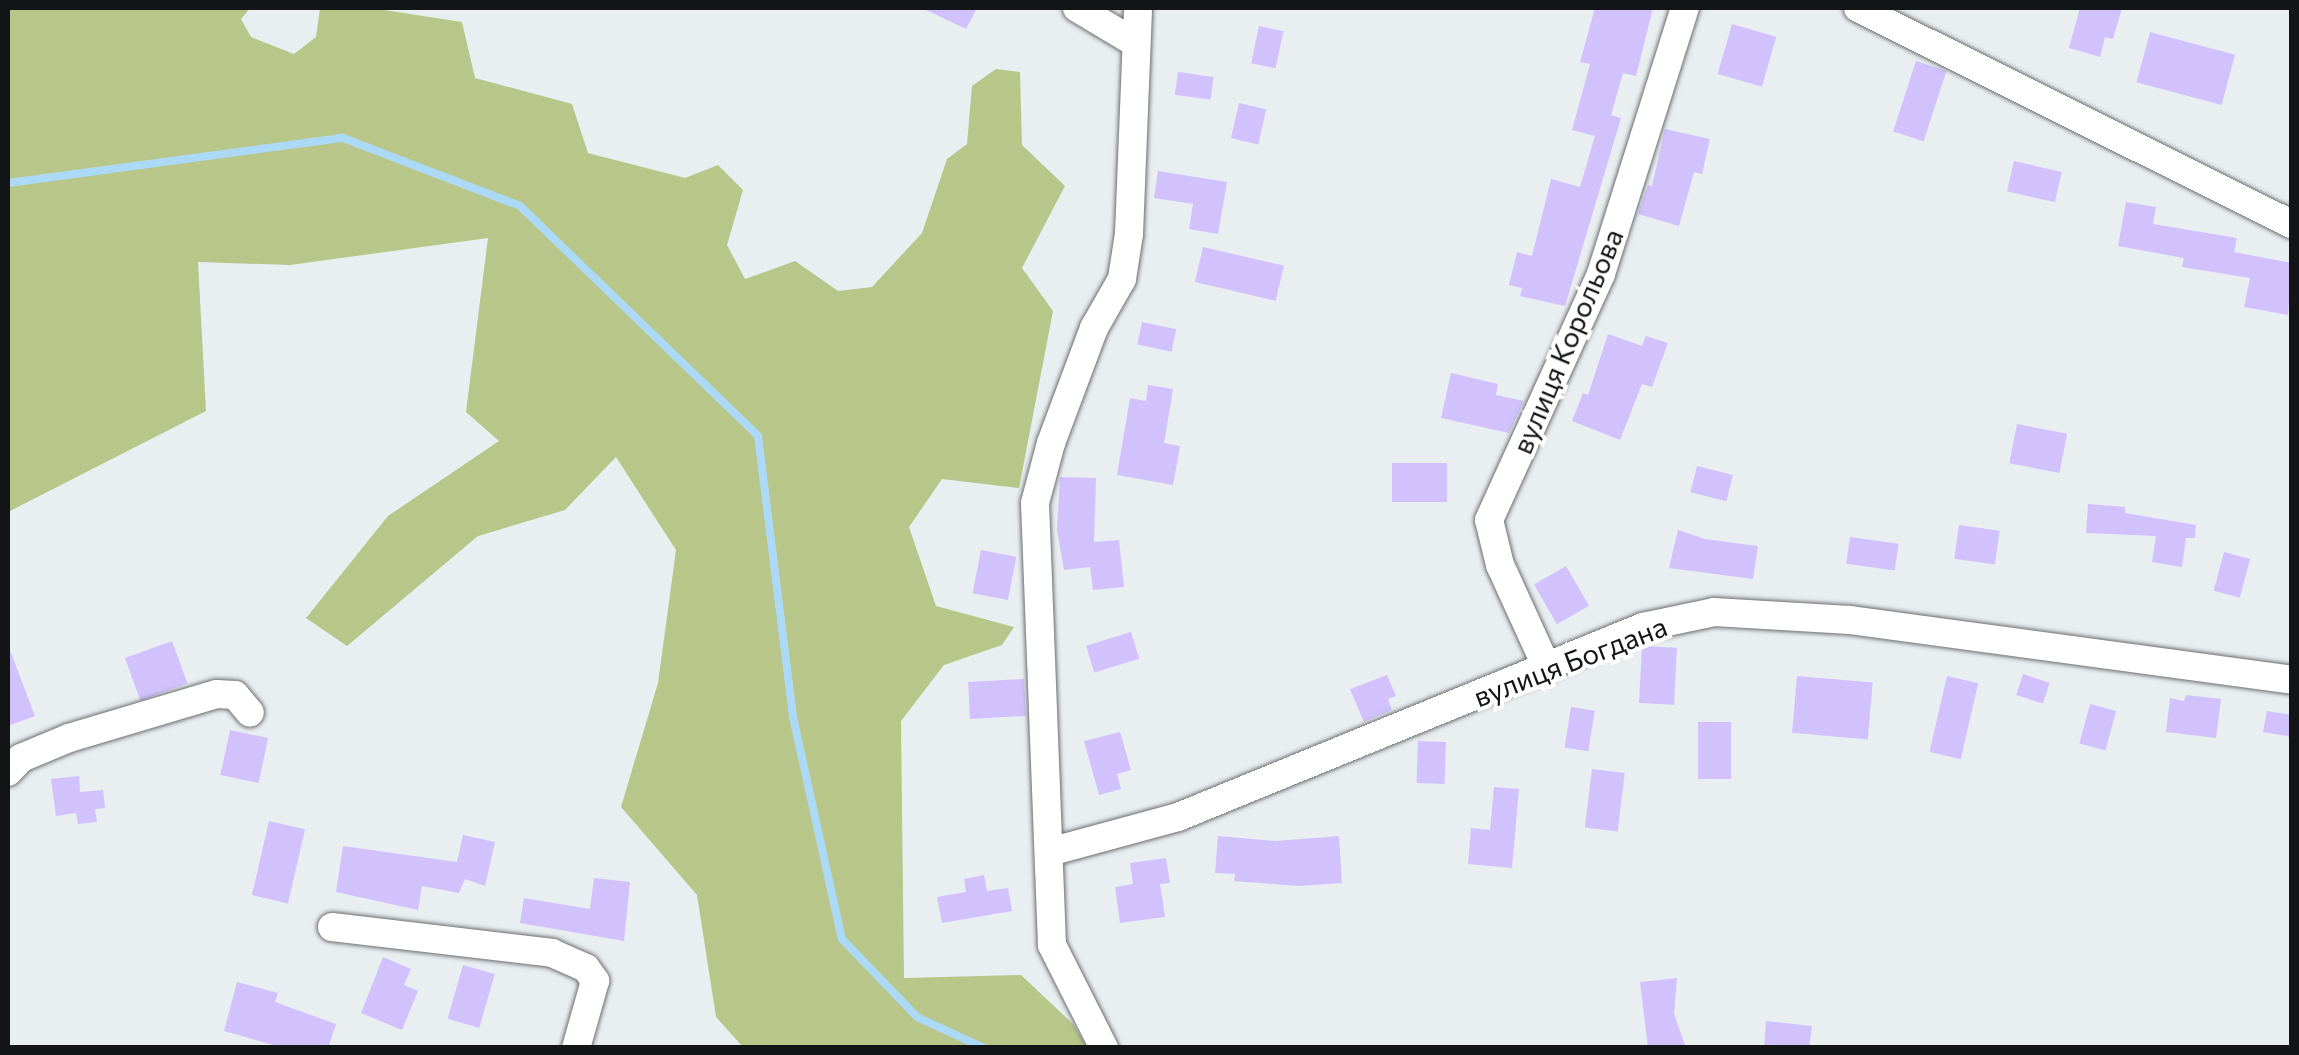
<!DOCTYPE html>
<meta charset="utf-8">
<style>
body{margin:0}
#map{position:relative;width:2299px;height:1055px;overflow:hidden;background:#e9eef1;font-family:Commissioner,sans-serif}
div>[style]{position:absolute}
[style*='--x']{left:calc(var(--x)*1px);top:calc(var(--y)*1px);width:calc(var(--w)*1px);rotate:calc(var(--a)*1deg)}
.green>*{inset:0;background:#b8c689}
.stream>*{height:8px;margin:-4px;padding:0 4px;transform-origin:4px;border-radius:4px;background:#acd9f6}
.building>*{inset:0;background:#d1c2fd;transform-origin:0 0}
.roads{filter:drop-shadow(0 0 2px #6c6f72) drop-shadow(0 0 2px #6c6f72)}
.street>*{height:28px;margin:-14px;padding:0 14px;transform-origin:14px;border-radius:14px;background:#fff}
span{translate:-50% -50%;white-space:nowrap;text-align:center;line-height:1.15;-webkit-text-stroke:8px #fff;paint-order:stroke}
.street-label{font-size:28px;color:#131415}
.frame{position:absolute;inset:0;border:10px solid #131415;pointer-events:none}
</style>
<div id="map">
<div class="green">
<i style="clip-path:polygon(8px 8px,250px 8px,241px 19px,251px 37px,294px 54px,316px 37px,320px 8px,371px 8px,462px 22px,475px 78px,572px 104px,588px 153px,685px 178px,718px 165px,743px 190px,727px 245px,745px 279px,795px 261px,838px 291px,872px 287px,922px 233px,947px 159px,967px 144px,972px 86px,996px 69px,1020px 72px,1022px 145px,1065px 186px,1022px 268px,1053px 311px,1019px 488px,942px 479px,909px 527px,936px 606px,1014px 627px,1002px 645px,944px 665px,901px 721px,904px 978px,1021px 975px,1073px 1024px,1087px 1047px,743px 1047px,716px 1017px,697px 895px,621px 807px,658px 683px,676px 550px,616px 457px,565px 510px,478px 536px,347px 646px,306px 618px,388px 516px,499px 441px,466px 412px,488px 238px,290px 265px,198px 262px,206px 411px,8px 512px)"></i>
</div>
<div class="stream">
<i style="--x:8;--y:183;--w:338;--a:-7.7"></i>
<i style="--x:343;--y:138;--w:190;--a:21"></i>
<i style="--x:520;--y:206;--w:331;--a:44"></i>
<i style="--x:758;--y:436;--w:283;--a:82.9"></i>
<i style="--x:793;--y:717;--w:227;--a:77.6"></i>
<i style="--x:842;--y:939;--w:108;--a:46.1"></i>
<i style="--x:917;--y:1017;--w:74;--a:24.8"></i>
</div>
<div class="building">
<i style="clip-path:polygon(922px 8px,977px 8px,966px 29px)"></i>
<i style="clip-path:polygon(1595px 8px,1653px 8px,1636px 76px,1623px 73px,1611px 115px,1621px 118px,1565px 306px,1520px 296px,1522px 288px,1509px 285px,1517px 252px,1532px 256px,1551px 179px,1580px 187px,1595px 136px,1572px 130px,1590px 64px,1580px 62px)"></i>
<i style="clip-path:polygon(2080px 8px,2122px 8px,2113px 39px,2105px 37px,2100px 57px,2069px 48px)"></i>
<i style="left:1732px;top:24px;width:46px;height:52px;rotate:16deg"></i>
<i style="left:1259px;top:26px;width:25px;height:38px;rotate:12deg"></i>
<i style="left:2150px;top:32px;width:88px;height:52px;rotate:15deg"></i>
<i style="left:1916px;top:61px;width:32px;height:74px;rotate:18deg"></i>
<i style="left:1178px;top:72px;width:36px;height:23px;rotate:8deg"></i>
<i style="left:1239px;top:103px;width:28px;height:36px;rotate:13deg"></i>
<i style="clip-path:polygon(1665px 129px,1710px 139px,1702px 174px,1694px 172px,1679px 226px,1638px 214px,1648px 185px,1652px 186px)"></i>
<i style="left:2014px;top:161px;width:49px;height:31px;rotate:13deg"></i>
<i style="clip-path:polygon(1158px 171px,1227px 182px,1218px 234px,1189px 229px,1193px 204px,1154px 198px)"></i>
<i style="clip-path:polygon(2126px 202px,2156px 207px,2153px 224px,2237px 238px,2234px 252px,2292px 263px,2288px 315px,2244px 307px,2250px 278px,2182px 267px,2184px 258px,2118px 246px)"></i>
<i style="left:1203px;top:247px;width:83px;height:36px;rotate:13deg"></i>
<i style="left:1142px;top:322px;width:35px;height:23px;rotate:12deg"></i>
<i style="clip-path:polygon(1608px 334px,1642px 346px,1646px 336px,1668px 343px,1652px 387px,1642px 384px,1620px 440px,1572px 421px,1583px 393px,1588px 395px)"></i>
<i style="clip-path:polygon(1451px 373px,1498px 384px,1496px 395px,1524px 401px,1509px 433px,1441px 418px)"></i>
<i style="clip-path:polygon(1148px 385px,1173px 389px,1164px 443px,1180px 446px,1173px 485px,1117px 475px,1130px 398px,1146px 401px)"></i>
<i style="left:2017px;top:424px;width:51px;height:40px;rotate:11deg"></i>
<i style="left:1392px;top:463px;width:55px;height:39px"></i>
<i style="left:1697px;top:466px;width:37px;height:27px;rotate:14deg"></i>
<i style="clip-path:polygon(1060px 477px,1096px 478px,1094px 542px,1119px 540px,1124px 587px,1093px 590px,1090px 567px,1064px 570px,1057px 530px)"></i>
<i style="clip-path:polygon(2088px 504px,2125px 507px,2125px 513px,2196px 525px,2195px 538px,2186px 538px,2182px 567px,2152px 562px,2156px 536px,2086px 533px)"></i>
<i style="left:1959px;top:525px;width:41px;height:34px;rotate:8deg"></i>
<i style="clip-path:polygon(1678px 530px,1705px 539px,1758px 546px,1753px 579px,1669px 568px)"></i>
<i style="left:1850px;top:537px;width:49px;height:27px;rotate:8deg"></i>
<i style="left:981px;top:550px;width:36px;height:44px;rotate:11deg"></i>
<i style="left:2224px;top:552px;width:27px;height:40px;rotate:15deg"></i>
<i style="left:1566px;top:566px;width:46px;height:37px;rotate:60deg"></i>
<i style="left:1131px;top:632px;width:28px;height:47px;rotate:73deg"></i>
<i style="left:172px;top:641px;width:45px;height:50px;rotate:70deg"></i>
<i style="clip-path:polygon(8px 645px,35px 716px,8px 726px)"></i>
<i style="left:1642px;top:646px;width:35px;height:57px;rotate:3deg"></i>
<i style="left:2023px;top:674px;width:28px;height:22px;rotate:18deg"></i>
<i style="clip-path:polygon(1387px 675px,1396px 696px,1388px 699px,1392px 710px,1364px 722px,1350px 689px)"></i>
<i style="left:1797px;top:676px;width:76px;height:57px;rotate:5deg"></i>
<i style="left:1947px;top:676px;width:32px;height:78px;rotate:13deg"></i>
<i style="left:1024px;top:679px;width:37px;height:56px;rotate:87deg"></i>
<i style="clip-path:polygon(2186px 695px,2221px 699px,2216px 738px,2166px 732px,2170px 698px,2184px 701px)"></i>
<i style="left:2090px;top:704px;width:27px;height:41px;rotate:15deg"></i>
<i style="left:1571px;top:707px;width:24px;height:41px;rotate:9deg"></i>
<i style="clip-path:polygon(2267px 711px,2292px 715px,2292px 737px,2263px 732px)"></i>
<i style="left:1698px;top:722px;width:33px;height:57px"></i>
<i style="left:230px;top:730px;width:39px;height:46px;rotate:12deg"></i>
<i style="clip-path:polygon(1120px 732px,1131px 770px,1117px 774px,1121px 789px,1099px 795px,1084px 741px)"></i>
<i style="left:1418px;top:741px;width:28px;height:42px;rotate:2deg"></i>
<i style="left:1592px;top:769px;width:33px;height:59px;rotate:7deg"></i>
<i style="clip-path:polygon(79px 776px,80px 792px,103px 790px,105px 808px,95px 809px,97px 822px,78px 824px,76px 813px,56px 816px,51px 779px)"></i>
<i style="clip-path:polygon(1494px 787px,1519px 789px,1512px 868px,1468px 864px,1471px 828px,1490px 830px)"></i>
<i style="left:269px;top:821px;width:37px;height:76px;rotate:13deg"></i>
<i style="clip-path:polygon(463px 835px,495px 842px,485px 886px,465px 879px,459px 893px,422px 886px,418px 910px,336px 892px,343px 846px,457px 862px)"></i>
<i style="clip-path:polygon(1218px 836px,1276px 841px,1339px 836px,1342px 883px,1299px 886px,1234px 881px,1235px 874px,1215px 873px)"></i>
<i style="clip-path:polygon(1166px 858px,1170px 883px,1160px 884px,1165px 917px,1120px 923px,1115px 887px,1133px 884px,1130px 863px)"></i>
<i style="clip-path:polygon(984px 875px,987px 891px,1008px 888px,1012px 911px,942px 923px,937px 897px,966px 892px,964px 879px)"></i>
<i style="clip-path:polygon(594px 878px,630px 882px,624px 941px,520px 923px,524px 898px,590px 909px)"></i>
<i style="clip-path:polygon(383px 957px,411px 969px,404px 985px,418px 991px,402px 1030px,361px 1013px)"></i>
<i style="left:463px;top:965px;width:33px;height:56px;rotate:16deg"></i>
<i style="clip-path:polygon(1677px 978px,1674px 1014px,1686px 1048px,1648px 1048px,1640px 982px)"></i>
<i style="clip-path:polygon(237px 982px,278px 993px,275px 1002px,336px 1024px,328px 1048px,284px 1048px,224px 1031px)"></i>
<i style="clip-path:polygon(1766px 1021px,1812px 1026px,1809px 1048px,1764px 1048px)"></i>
</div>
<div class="roads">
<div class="street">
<i style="--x:1077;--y:8;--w:66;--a:30.8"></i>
<i style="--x:1858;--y:8;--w:485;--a:26.5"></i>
<i style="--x:1547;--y:668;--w:113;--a:-114.5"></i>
<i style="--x:1500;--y:565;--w:46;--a:-103.7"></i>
<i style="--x:1489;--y:520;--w:270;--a:-65.5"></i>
<i style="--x:1601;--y:274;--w:279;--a:-72.5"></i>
<i style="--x:8;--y:772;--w:19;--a:-47"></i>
<i style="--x:21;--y:758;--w:52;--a:-22.6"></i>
<i style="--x:69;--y:738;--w:154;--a:-16.6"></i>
<i style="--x:217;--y:694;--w:18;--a:3"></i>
<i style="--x:235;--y:695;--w:23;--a:50"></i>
<i style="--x:1049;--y:852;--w:134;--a:-15.2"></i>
<i style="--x:1178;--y:817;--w:502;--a:-22.23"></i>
<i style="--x:1643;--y:627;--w:73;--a:-11.9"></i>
<i style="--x:1714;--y:612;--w:136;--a:3.4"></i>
<i style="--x:1850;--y:620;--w:446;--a:7.7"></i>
<i style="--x:332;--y:927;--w:222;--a:6.7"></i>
<i style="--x:552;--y:953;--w:37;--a:24"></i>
<i style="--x:586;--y:968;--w:16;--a:55"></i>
<i style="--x:595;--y:981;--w:70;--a:105.8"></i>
<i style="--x:1104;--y:1048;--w:115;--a:-116.8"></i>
<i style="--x:1052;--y:945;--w:442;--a:-92.2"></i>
<i style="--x:1035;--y:503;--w:62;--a:-75.1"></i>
<i style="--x:1051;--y:443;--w:123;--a:-69.5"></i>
<i style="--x:1094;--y:328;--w:56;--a:-60.3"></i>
<i style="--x:1122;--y:279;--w:46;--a:-81.2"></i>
<i style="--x:1129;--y:234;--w:226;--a:-87.7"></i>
</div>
</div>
<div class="street-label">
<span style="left:1567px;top:341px;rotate:-67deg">вулиця Корольова</span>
<span style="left:1570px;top:661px;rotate:-21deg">вулиця Богдана</span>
</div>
<div class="frame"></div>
</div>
